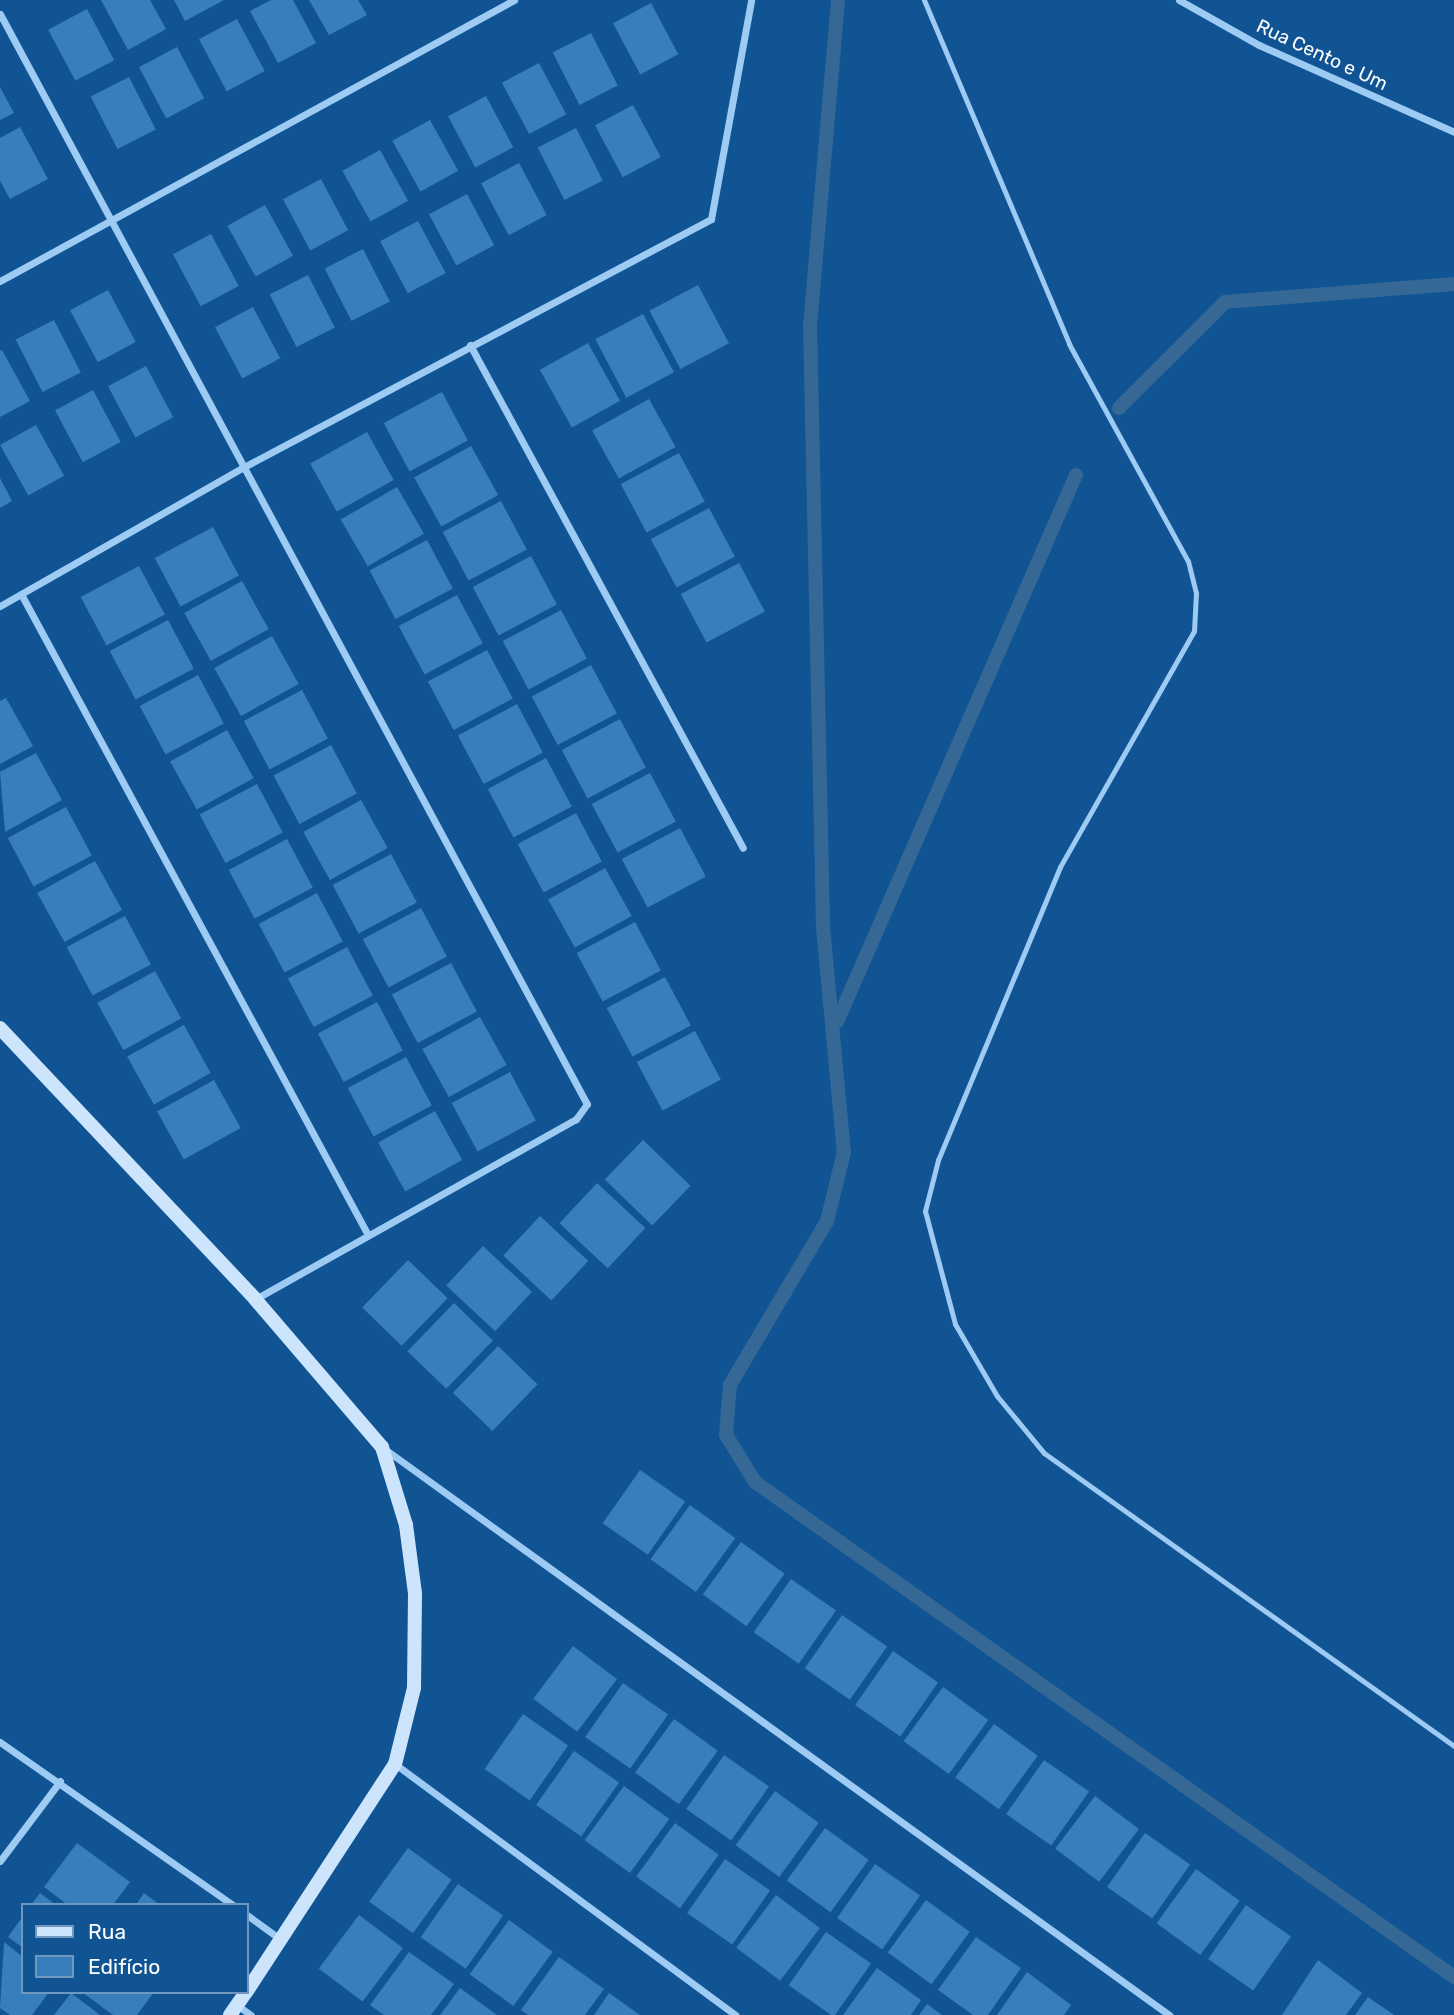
<!DOCTYPE html>
<meta charset="utf-8">
<style>
body{margin:0}
#map{position:relative;width:1454px;height:2015px;overflow:hidden;background:#105494;font-family:Rubik,sans-serif}
div>[style]{position:absolute}
[style*='--x']{left:calc(var(--x)*1px);top:calc(var(--y)*1px);width:calc(var(--w)*1px);rotate:calc(var(--a)*1deg)}
.stream>*{height:14px;margin:-7px;padding:0 7px;transform-origin:7px;border-radius:7px;background:#366896}
.building>*{inset:0;background:#387ebc;transform-origin:0 0}
.lane>*{height:5px;margin:-2.5px;padding:0 2.5px;transform-origin:2.5px;border-radius:2.5px;background:#9dcbf4}
.street>*{height:7px;margin:-3.5px;padding:0 3.5px;transform-origin:3.5px;border-radius:3.5px;background:#9dcbf4}
.secondary>*{height:14px;margin:-7px;padding:0 7px;transform-origin:7px;border-radius:7px;background:#cce5fd}
span{translate:-50% -50%;white-space:nowrap;text-align:center;line-height:1.15;-webkit-text-stroke:6px #105494;paint-order:stroke}
.street-label{font-size:19px;color:#fff}
.legend{position:absolute;left:21px;top:1903px;width:228px;height:91px;box-sizing:border-box;background:#105494;border:2px solid #7098bf;margin:0;padding:9px 12px;list-style:none;font-size:21px;color:#fff}
.legend li{display:flex;align-items:center;gap:14px;height:35px}
.legend b{width:35px;border:2px solid #7098bf}
</style>
<div id="map">
<div class="stream">
<i style="--x:838;--y:0;--w:325;--a:94.9"></i>
<i style="--x:810;--y:324;--w:603;--a:88.76"></i>
<i style="--x:823;--y:927;--w:226;--a:84.7"></i>
<i style="--x:844;--y:1152;--w:71;--a:103.8"></i>
<i style="--x:827;--y:1221;--w:191;--a:120.6"></i>
<i style="--x:730;--y:1385;--w:50;--a:94.6"></i>
<i style="--x:726;--y:1435;--w:55;--a:58.3"></i>
<i style="--x:755;--y:1482;--w:857;--a:35.3"></i>
<i style="--x:1119;--y:408;--w:150;--a:-45"></i>
<i style="--x:1225;--y:302;--w:230;--a:-4.5"></i>
<i style="--x:837;--y:1022;--w:597;--a:-66.4"></i>
</div>
<div class="building">
<i style="clip-path:polygon(101px 0,150px 0,166px 29px,128px 50px)"></i>
<i style="clip-path:polygon(174px 0,224px 0,185px 21px)"></i>
<i style="clip-path:polygon(271px 0,293px 0,316px 43px,278px 63px,250px 11px)"></i>
<i style="clip-path:polygon(309px 0,358px 0,367px 15px,329px 35px)"></i>
<i style="left:651px;top:3px;width:58px;height:43px;rotate:62deg"></i>
<i style="left:87px;top:9px;width:58px;height:44px;rotate:62deg"></i>
<i style="left:237px;top:19px;width:59px;height:43px;rotate:62deg"></i>
<i style="left:591px;top:33px;width:59px;height:43px;rotate:63deg"></i>
<i style="left:177px;top:47px;width:58px;height:43px;rotate:62deg"></i>
<i style="left:539px;top:63px;width:58px;height:42px;rotate:62deg"></i>
<i style="left:129px;top:77px;width:59px;height:43px;rotate:63deg"></i>
<i style="clip-path:polygon(0 87px,14px 113px,0 120px)"></i>
<i style="left:486px;top:96px;width:58px;height:43px;rotate:62deg"></i>
<i style="left:633px;top:105px;width:59px;height:43px;rotate:62deg"></i>
<i style="left:430px;top:120px;width:58px;height:43px;rotate:61deg"></i>
<i style="clip-path:polygon(20px 127px,48px 179px,10px 199px,0 181px,0 138px)"></i>
<i style="left:576px;top:128px;width:59px;height:43px;rotate:63deg"></i>
<i style="left:380px;top:150px;width:58px;height:43px;rotate:61deg"></i>
<i style="left:519px;top:163px;width:59px;height:43px;rotate:62deg"></i>
<i style="left:321px;top:179px;width:58px;height:43px;rotate:62deg"></i>
<i style="left:467px;top:194px;width:58px;height:43px;rotate:62deg"></i>
<i style="left:265px;top:205px;width:58px;height:43px;rotate:61deg"></i>
<i style="left:418px;top:221px;width:59px;height:43px;rotate:62deg"></i>
<i style="left:211px;top:234px;width:59px;height:43px;rotate:62deg"></i>
<i style="left:363px;top:249px;width:59px;height:43px;rotate:63deg"></i>
<i style="left:308px;top:275px;width:59px;height:43px;rotate:63deg"></i>
<i style="left:698px;top:285px;width:66px;height:55px;rotate:62deg"></i>
<i style="left:108px;top:290px;width:59px;height:43px;rotate:62deg"></i>
<i style="left:253px;top:307px;width:58px;height:43px;rotate:62deg"></i>
<i style="left:643px;top:314px;width:66px;height:54px;rotate:62deg"></i>
<i style="left:54px;top:320px;width:59px;height:43px;rotate:63deg"></i>
<i style="left:588px;top:343px;width:66px;height:55px;rotate:61deg"></i>
<i style="clip-path:polygon(2px 350px,30px 401px,0 417px,0 351px)"></i>
<i style="left:146px;top:366px;width:58px;height:43px;rotate:62deg"></i>
<i style="left:93px;top:390px;width:59px;height:43px;rotate:62deg"></i>
<i style="left:442px;top:392px;width:55px;height:66px;rotate:62deg"></i>
<i style="left:649px;top:399px;width:55px;height:65px;rotate:61deg"></i>
<i style="left:36px;top:425px;width:58px;height:41px;rotate:61deg"></i>
<i style="left:367px;top:432px;width:55px;height:65px;rotate:61deg"></i>
<i style="left:471px;top:446px;width:56px;height:65px;rotate:61deg"></i>
<i style="left:679px;top:453px;width:55px;height:66px;rotate:62deg"></i>
<i style="clip-path:polygon(0 478px,12px 501px,0 508px)"></i>
<i style="left:397px;top:487px;width:54px;height:65px;rotate:60deg"></i>
<i style="left:501px;top:501px;width:55px;height:66px;rotate:62deg"></i>
<i style="left:709px;top:508px;width:55px;height:66px;rotate:62deg"></i>
<i style="left:213px;top:527px;width:55px;height:66px;rotate:62deg"></i>
<i style="left:427px;top:540px;width:55px;height:65px;rotate:62deg"></i>
<i style="left:531px;top:556px;width:55px;height:66px;rotate:62deg"></i>
<i style="left:739px;top:563px;width:55px;height:66px;rotate:62deg"></i>
<i style="left:139px;top:566px;width:55px;height:66px;rotate:62deg"></i>
<i style="left:242px;top:581px;width:55px;height:66px;rotate:61deg"></i>
<i style="left:457px;top:595px;width:55px;height:66px;rotate:62deg"></i>
<i style="left:561px;top:610px;width:55px;height:66px;rotate:62deg"></i>
<i style="left:168px;top:620px;width:55px;height:66px;rotate:62deg"></i>
<i style="left:272px;top:636px;width:55px;height:66px;rotate:61deg"></i>
<i style="left:487px;top:650px;width:55px;height:67px;rotate:62deg"></i>
<i style="left:591px;top:665px;width:55px;height:67px;rotate:62deg"></i>
<i style="left:198px;top:675px;width:55px;height:66px;rotate:62deg"></i>
<i style="left:302px;top:690px;width:55px;height:66px;rotate:62deg"></i>
<i style="clip-path:polygon(6px 698px,33px 746px,0 764px,0 701px)"></i>
<i style="left:517px;top:704px;width:55px;height:67px;rotate:62deg"></i>
<i style="left:620px;top:719px;width:55px;height:66px;rotate:62deg"></i>
<i style="left:227px;top:730px;width:55px;height:65px;rotate:61deg"></i>
<i style="left:331px;top:745px;width:55px;height:65px;rotate:62deg"></i>
<i style="clip-path:polygon(36px 753px,62px 800px,5px 832px,0 772px)"></i>
<i style="left:546px;top:758px;width:55px;height:66px;rotate:62deg"></i>
<i style="left:650px;top:773px;width:55px;height:66px;rotate:62deg"></i>
<i style="left:257px;top:784px;width:55px;height:65px;rotate:62deg"></i>
<i style="left:361px;top:800px;width:55px;height:66px;rotate:61deg"></i>
<i style="left:66px;top:807px;width:55px;height:66px;rotate:62deg"></i>
<i style="left:576px;top:813px;width:55px;height:66px;rotate:62deg"></i>
<i style="left:680px;top:828px;width:55px;height:66px;rotate:62deg"></i>
<i style="left:287px;top:839px;width:55px;height:66px;rotate:62deg"></i>
<i style="left:391px;top:854px;width:55px;height:66px;rotate:62deg"></i>
<i style="left:95px;top:861px;width:56px;height:66px;rotate:61deg"></i>
<i style="left:605px;top:868px;width:55px;height:65px;rotate:61deg"></i>
<i style="left:317px;top:893px;width:55px;height:66px;rotate:62deg"></i>
<i style="left:421px;top:908px;width:55px;height:66px;rotate:62deg"></i>
<i style="left:125px;top:916px;width:55px;height:66px;rotate:62deg"></i>
<i style="left:635px;top:922px;width:55px;height:66px;rotate:62deg"></i>
<i style="left:347px;top:947px;width:55px;height:67px;rotate:62deg"></i>
<i style="left:451px;top:963px;width:55px;height:67px;rotate:62deg"></i>
<i style="left:155px;top:971px;width:54px;height:66px;rotate:61deg"></i>
<i style="left:665px;top:977px;width:55px;height:66px;rotate:62deg"></i>
<i style="left:377px;top:1002px;width:55px;height:67px;rotate:62deg"></i>
<i style="left:480px;top:1017px;width:55px;height:66px;rotate:61deg"></i>
<i style="left:184px;top:1025px;width:55px;height:65px;rotate:61deg"></i>
<i style="left:695px;top:1031px;width:55px;height:66px;rotate:62deg"></i>
<i style="left:406px;top:1057px;width:55px;height:66px;rotate:62deg"></i>
<i style="left:510px;top:1072px;width:55px;height:66px;rotate:62deg"></i>
<i style="left:214px;top:1080px;width:55px;height:65px;rotate:61deg"></i>
<i style="left:435px;top:1111px;width:56px;height:65px;rotate:61deg"></i>
<i style="left:643px;top:1140px;width:66px;height:55px;rotate:44deg"></i>
<i style="left:597px;top:1183px;width:66px;height:55px;rotate:43deg"></i>
<i style="left:540px;top:1216px;width:66px;height:54px;rotate:43deg"></i>
<i style="left:483px;top:1246px;width:67px;height:54px;rotate:43deg"></i>
<i style="left:408px;top:1260px;width:55px;height:66px;rotate:44deg"></i>
<i style="left:454px;top:1303px;width:54px;height:67px;rotate:44deg"></i>
<i style="left:498px;top:1346px;width:55px;height:65px;rotate:44deg"></i>
<i style="left:640px;top:1470px;width:55px;height:65px;rotate:35deg"></i>
<i style="left:690px;top:1505px;width:56px;height:67px;rotate:36deg"></i>
<i style="left:741px;top:1542px;width:54px;height:65px;rotate:36deg"></i>
<i style="left:791px;top:1579px;width:55px;height:65px;rotate:35deg"></i>
<i style="left:842px;top:1615px;width:55px;height:65px;rotate:35deg"></i>
<i style="left:573px;top:1646px;width:55px;height:66px;rotate:37deg"></i>
<i style="left:893px;top:1651px;width:55px;height:66px;rotate:35deg"></i>
<i style="left:623px;top:1683px;width:55px;height:66px;rotate:35deg"></i>
<i style="left:943px;top:1687px;width:56px;height:67px;rotate:36deg"></i>
<i style="left:523px;top:1714px;width:55px;height:67px;rotate:35deg"></i>
<i style="left:674px;top:1719px;width:54px;height:66px;rotate:36deg"></i>
<i style="left:994px;top:1724px;width:54px;height:66px;rotate:36deg"></i>
<i style="left:574px;top:1751px;width:55px;height:66px;rotate:35deg"></i>
<i style="left:724px;top:1755px;width:55px;height:66px;rotate:35deg"></i>
<i style="left:1044px;top:1760px;width:55px;height:66px;rotate:35deg"></i>
<i style="left:624px;top:1786px;width:56px;height:67px;rotate:36deg"></i>
<i style="left:775px;top:1791px;width:54px;height:67px;rotate:36deg"></i>
<i style="left:1095px;top:1796px;width:55px;height:66px;rotate:37deg"></i>
<i style="left:675px;top:1823px;width:54px;height:66px;rotate:36deg"></i>
<i style="left:825px;top:1828px;width:54px;height:65px;rotate:36deg"></i>
<i style="left:1145px;top:1833px;width:55px;height:66px;rotate:35deg"></i>
<i style="clip-path:polygon(77px 1843px,130px 1882px,113px 1905px,68px 1905px,44px 1887px)"></i>
<i style="left:408px;top:1848px;width:54px;height:66px;rotate:36deg"></i>
<i style="left:725px;top:1859px;width:55px;height:66px;rotate:35deg"></i>
<i style="left:875px;top:1864px;width:55px;height:66px;rotate:35deg"></i>
<i style="left:1196px;top:1869px;width:54px;height:67px;rotate:36deg"></i>
<i style="left:458px;top:1884px;width:55px;height:65px;rotate:35deg"></i>
<i style="clip-path:polygon(40px 1893px,56px 1905px,31px 1905px)"></i>
<i style="clip-path:polygon(144px 1893px,160px 1905px,136px 1905px)"></i>
<i style="left:776px;top:1895px;width:55px;height:66px;rotate:37deg"></i>
<i style="left:926px;top:1900px;width:54px;height:65px;rotate:36deg"></i>
<i style="left:1246px;top:1905px;width:55px;height:66px;rotate:35deg"></i>
<i style="left:359px;top:1915px;width:55px;height:67px;rotate:37deg"></i>
<i style="clip-path:polygon(23px 1916px,23px 1948px,8px 1937px)"></i>
<i style="left:509px;top:1920px;width:54px;height:67px;rotate:36deg"></i>
<i style="left:826px;top:1932px;width:55px;height:65px;rotate:35deg"></i>
<i style="clip-path:polygon(976px 1937px,1021px 1968px,988px 2015px,973px 2015px,938px 1990px)"></i>
<i style="clip-path:polygon(4px 1942px,23px 1957px,23px 1992px,49px 1992px,32px 2015px,10px 2015px,0 2008px)"></i>
<i style="clip-path:polygon(409px 1952px,454px 1984px,431px 2015px,384px 2015px,370px 2005px)"></i>
<i style="clip-path:polygon(559px 1957px,604px 1989px,585px 2015px,528px 2015px,521px 2010px)"></i>
<i style="clip-path:polygon(1318px 1960px,1362px 1993px,1346px 2015px,1282px 2015px)"></i>
<i style="clip-path:polygon(877px 1968px,921px 2000px,911px 2015px,843px 2015px)"></i>
<i style="clip-path:polygon(1027px 1972px,1071px 2005px,1064px 2015px,997px 2015px)"></i>
<i style="clip-path:polygon(460px 1988px,497px 2015px,440px 2015px)"></i>
<i style="clip-path:polygon(82px 1992px,154px 1992px,137px 2015px,113px 2015px)"></i>
<i style="clip-path:polygon(71px 1993px,100px 2015px,54px 2015px)"></i>
<i style="clip-path:polygon(609px 1993px,640px 2015px,594px 2015px)"></i>
<i style="clip-path:polygon(1368px 1997px,1394px 2015px,1355px 2015px)"></i>
<i style="clip-path:polygon(927px 2004px,942px 2015px,919px 2015px)"></i>
</div>
<div class="lane">
<i style="--x:924;--y:0;--w:373;--a:67.1"></i>
<i style="--x:1069;--y:344;--w:247;--a:61.3"></i>
<i style="--x:1188;--y:561;--w:33;--a:76"></i>
<i style="--x:1196;--y:593;--w:38;--a:93"></i>
<i style="--x:1194;--y:631;--w:271;--a:119.6"></i>
<i style="--x:1060;--y:867;--w:317;--a:112.6"></i>
<i style="--x:938;--y:1160;--w:53;--a:104.3"></i>
<i style="--x:925;--y:1211;--w:117;--a:75.1"></i>
<i style="--x:955;--y:1324;--w:83;--a:59.7"></i>
<i style="--x:997;--y:1396;--w:74;--a:50.5"></i>
<i style="--x:1044;--y:1453;--w:504;--a:35.55"></i>
</div>
<div class="street">
<i style="--x:1179;--y:0;--w:92;--a:29.4"></i>
<i style="--x:1259;--y:45;--w:214;--a:24"></i>
<i style="--x:0;--y:14;--w:1238;--a:61.7"></i>
<i style="--x:587;--y:1104;--w:19;--a:126"></i>
<i style="--x:576;--y:1119;--w:368;--a:150.7"></i>
<i style="--x:0;--y:281;--w:586;--a:-28.67"></i>
<i style="--x:470;--y:345;--w:572;--a:61.51"></i>
<i style="--x:21;--y:594;--w:729;--a:61.57"></i>
<i style="--x:0;--y:606;--w:279;--a:-29.7"></i>
<i style="--x:242;--y:468;--w:531;--a:-27.96"></i>
<i style="--x:711;--y:219;--w:223;--a:-79.6"></i>
<i style="--x:386;--y:1450;--w:966;--a:35.81"></i>
<i style="--x:0;--y:1742;--w:284;--a:35"></i>
<i style="--x:395;--y:1764;--w:423;--a:36.4"></i>
<i style="--x:0;--y:1861;--w:100;--a:-53.1"></i>
<i style="--x:247;--y:1915;--w:41;--a:36"></i>
<i style="--x:237;--y:2005;--w:17;--a:36"></i>
</div>
<div class="secondary">
<i style="--x:0;--y:1028;--w:372;--a:46.7"></i>
<i style="--x:255;--y:1299;--w:195;--a:49.4"></i>
<i style="--x:382;--y:1447;--w:82;--a:72.9"></i>
<i style="--x:406;--y:1525;--w:69;--a:82.5"></i>
<i style="--x:415;--y:1593;--w:95;--a:90.6"></i>
<i style="--x:414;--y:1688;--w:78;--a:104"></i>
<i style="--x:395;--y:1764;--w:271;--a:123.1"></i>
<i style="--x:230;--y:2015;--w:28;--a:-55"></i>
</div>
<div class="street-label">
<span style="left:1322px;top:55px;rotate:25deg">Rua Cento e Um</span>
</div>
<ul class="legend">
<li><b style="height:9px;background:#cce5fd"></b>Rua</li>
<li><b style="height:19px;background:#387ebc"></b>Edifício</li>
</ul>
</div>
